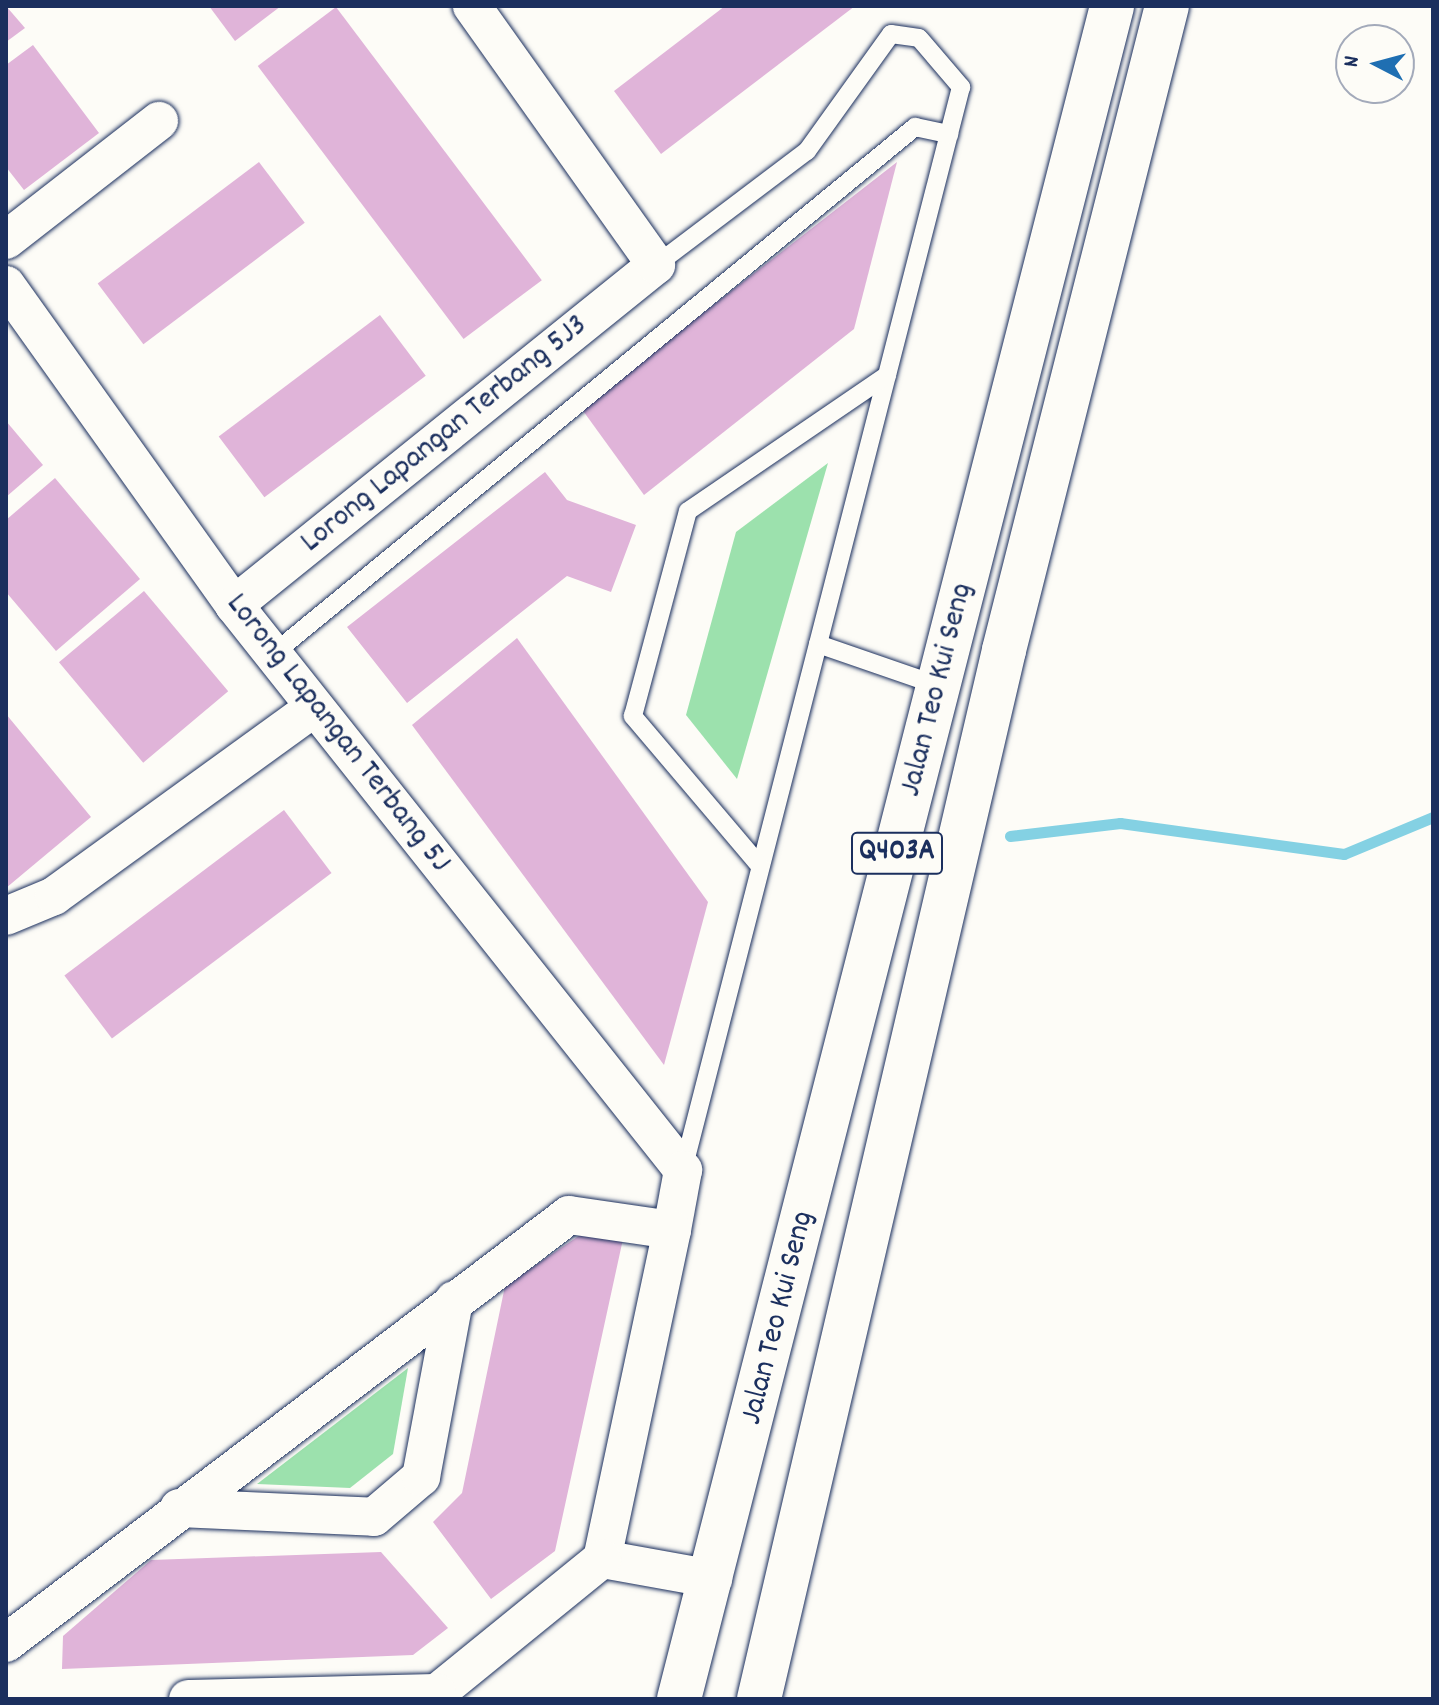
<!DOCTYPE html>
<style>
body{margin:0}
#map{position:relative;width:1439px;height:1705px;overflow:hidden;background:#fdfcf7;font-family:Dekko,sans-serif}
div>[style]{position:absolute}
[style*='--x']{left:calc(var(--x)*1px);top:calc(var(--y)*1px);width:calc(var(--w)*1px);rotate:calc(var(--a)*1deg)}
.green>*{inset:0;background:#9ce1ad}
.stream>*{height:11px;margin:-5.5px;padding:0 5.5px;transform-origin:5.5px;border-radius:5.5px;background:#84d1e3}
.building>*{inset:0;background:#e0b4d9;transform-origin:0 0}
.roads{filter:drop-shadow(0 0 2px #1b2f5e) drop-shadow(0 0 2px #1b2f5e)}
.service>*{height:18px;margin:-9px;padding:0 9px;transform-origin:9px;border-radius:9px;background:#fdfcf7}
.minor>*{height:38px;margin:-19px;padding:0 19px;transform-origin:19px;border-radius:19px;background:#fdfcf7}
.trunk>*{height:44px;margin:-22px;padding:0 22px;transform-origin:22px;border-radius:22px;background:#fdfcf7}
span{translate:-50% -50%;white-space:nowrap;text-align:center;line-height:1.15;-webkit-text-stroke:6px #fdfcf7;paint-order:stroke}
.shield-label span{padding:2px 6px;background:#fdfcf7;border:2px solid;border-radius:6px;-webkit-text-stroke-width:0}
.shield-label{font-size:30px;color:#1b2f5e;font-weight:700}
.street-label{font-size:32px;color:#1b2f5e}
.frame{position:absolute;inset:0;border:8px solid #1b2f5e;pointer-events:none}
.north{position:absolute;left:1335px;top:24px;width:80px;height:80px;box-sizing:border-box;background:#fdfcf7;border:2px solid #a3aaba;border-radius:50%;rotate:276deg;font-size:22px;font-weight:700;line-height:32px;text-align:center;color:#1b2f5e}
.north::after{content:'';display:block;margin:auto;width:28px;height:36px;background:#1f6fb2;clip-path:polygon(50% 0,100% 100%,50% 72%,0 100%)}
</style>
<div id="map">
<div class="green">
<i style="clip-path:polygon(828px 463px,737px 779px,686px 715px,736px 532px)"></i>
<i style="clip-path:polygon(408px 1368px,393px 1454px,350px 1488px,257px 1484px)"></i>
</div>
<div class="stream">
<i style="--x:1010;--y:836;--w:111;--a:-6.7"></i>
<i style="--x:1120;--y:823;--w:226;--a:7.9"></i>
<i style="--x:1344;--y:854;--w:96;--a:-22.6"></i>
</div>
<div class="building">
<i style="clip-path:polygon(6px 6px,25px 28px,6px 42px)"></i>
<i style="clip-path:polygon(209px 6px,281px 6px,235px 41px)"></i>
<i style="clip-path:polygon(725px 6px,855px 6px,661px 154px,614px 91px)"></i>
<i style="left:336px;top:7px;width:342px;height:98px;rotate:53deg"></i>
<i style="clip-path:polygon(33px 45px,99px 133px,24px 190px,6px 167px,6px 65px)"></i>
<i style="left:259px;top:162px;width:76px;height:202px;rotate:53deg"></i>
<i style="clip-path:polygon(897px 162px,854px 329px,644px 495px,581px 408px)"></i>
<i style="left:380px;top:315px;width:76px;height:202px;rotate:53deg"></i>
<i style="clip-path:polygon(6px 421px,43px 465px,6px 497px)"></i>
<i style="clip-path:polygon(545px 472px,567px 500px,636px 525px,611px 592px,567px 576px,407px 703px,347px 627px)"></i>
<i style="clip-path:polygon(55px 478px,140px 579px,56px 651px,6px 592px,6px 520px)"></i>
<i style="left:144px;top:591px;width:131px;height:111px;rotate:50deg"></i>
<i style="clip-path:polygon(517px 638px,708px 902px,664px 1065px,412px 725px)"></i>
<i style="clip-path:polygon(6px 714px,91px 817px,6px 888px)"></i>
<i style="left:284px;top:810px;width:79px;height:275px;rotate:53deg"></i>
<i style="clip-path:polygon(583px 1233px,623px 1239px,555px 1551px,491px 1599px,433px 1522px,462px 1493px,505px 1286px)"></i>
<i style="clip-path:polygon(381px 1552px,448px 1628px,413px 1655px,62px 1669px,63px 1636px,151px 1560px)"></i>
</div>
<div class="roads">
<div class="service">
<i style="--x:656;--y:265;--w:189;--a:-37.1"></i>
<i style="--x:807;--y:151;--w:144;--a:-54.3"></i>
<i style="--x:891;--y:34;--w:28;--a:8"></i>
<i style="--x:919;--y:38;--w:65;--a:49.4"></i>
<i style="--x:961;--y:87;--w:1118;--a:104.4"></i>
<i style="--x:818;--y:644;--w:128;--a:19.1"></i>
<i style="--x:273;--y:654;--w:831;--a:-39.38"></i>
<i style="--x:915;--y:127;--w:35;--a:12"></i>
<i style="--x:760;--y:866;--w:197;--a:-130.3"></i>
<i style="--x:633;--y:716;--w:212;--a:-75"></i>
<i style="--x:688;--y:511;--w:241;--a:-34.3"></i>
</div>
<div class="minor">
<i style="--x:6;--y:240;--w:194;--a:-37.9"></i>
<i style="--x:6;--y:285;--w:393;--a:54.5"></i>
<i style="--x:234;--y:605;--w:722;--a:51.53"></i>
<i style="--x:683;--y:1170;--w:61;--a:100.4"></i>
<i style="--x:234;--y:605;--w:542;--a:-38.86"></i>
<i style="--x:656;--y:265;--w:318;--a:-125.4"></i>
<i style="--x:6;--y:916;--w:52;--a:-22.6"></i>
<i style="--x:54;--y:896;--w:321;--a:-35.9"></i>
<i style="--x:179;--y:1508;--w:195;--a:2.6"></i>
<i style="--x:374;--y:1517;--w:62;--a:-40.4"></i>
<i style="--x:421;--y:1477;--w:180;--a:-79.4"></i>
<i style="--x:602;--y:1559;--w:113;--a:10.2"></i>
<i style="--x:6;--y:1643;--w:707;--a:-37.24"></i>
<i style="--x:569;--y:1215;--w:104;--a:8.3"></i>
<i style="--x:672;--y:1230;--w:336;--a:102"></i>
<i style="--x:602;--y:1559;--w:213;--a:140.9"></i>
<i style="--x:437;--y:1693;--w:249;--a:178.6"></i>
</div>
<div class="trunk">
<i style="--x:679;--y:1699;--w:1747;--a:-75.65"></i>
<i style="--x:759;--y:1699;--w:1077;--a:-76.85"></i>
<i style="--x:1004;--y:650;--w:664;--a:-75.8"></i>
</div>
</div>
<div class="shield-label">
<span style="left:897px;top:853px">Q403A</span>
</div>
<div class="street-label">
<span style="left:445px;top:435px;rotate:-39deg">Lorong Lapangan Terbang 5J3</span>
<span style="left:938px;top:690px;rotate:-76deg">Jalan Teo Kui Seng</span>
<span style="left:337px;top:734px;rotate:52deg">Lorong Lapangan Terbang 5J</span>
<span style="left:779px;top:1318px;rotate:-76deg">Jalan Teo Kui Seng</span>
</div>
<div class="frame"></div>
<div class="north">N</div>
</div>
